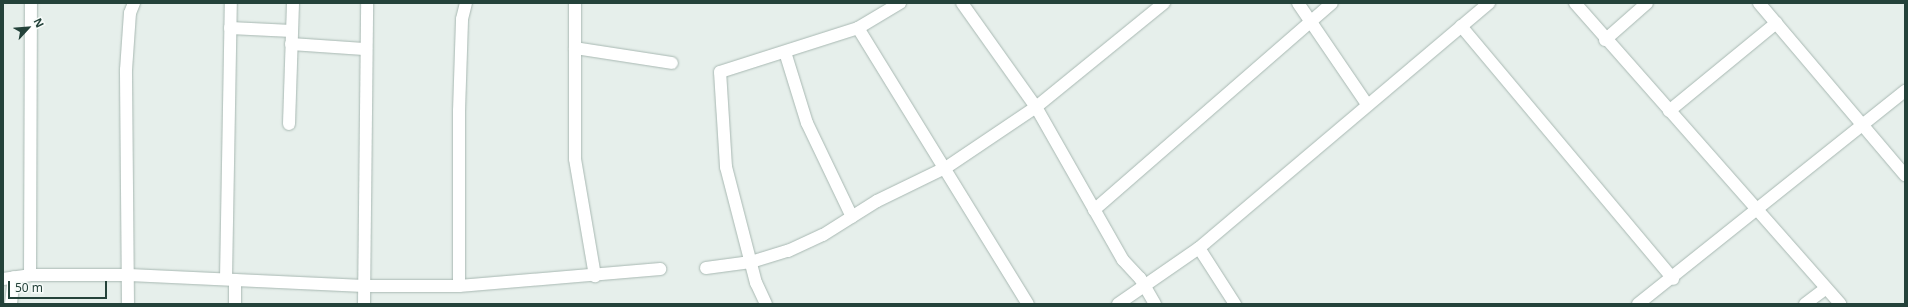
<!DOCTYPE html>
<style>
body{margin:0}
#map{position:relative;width:1908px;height:307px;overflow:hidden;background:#e6efeb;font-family:"Noto Sans",sans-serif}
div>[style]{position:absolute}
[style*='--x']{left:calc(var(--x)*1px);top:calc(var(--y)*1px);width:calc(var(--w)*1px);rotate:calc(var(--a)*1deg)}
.roads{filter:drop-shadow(0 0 1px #a8b8b2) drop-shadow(0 0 1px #a8b8b2)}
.minor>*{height:12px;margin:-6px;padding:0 6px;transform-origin:6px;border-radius:6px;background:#fff}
span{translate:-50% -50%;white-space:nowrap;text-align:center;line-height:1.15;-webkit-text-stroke:4px #f7fbf9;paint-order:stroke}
.frame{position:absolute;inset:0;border:4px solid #24423a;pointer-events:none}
.north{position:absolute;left:8px;top:8px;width:40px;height:40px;-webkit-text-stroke:3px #f7fbf9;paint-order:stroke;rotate:64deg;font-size:11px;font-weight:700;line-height:16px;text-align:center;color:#24423a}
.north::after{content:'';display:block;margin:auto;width:14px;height:18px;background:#24423a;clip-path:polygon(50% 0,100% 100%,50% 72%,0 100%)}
.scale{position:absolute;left:8px;top:281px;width:99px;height:18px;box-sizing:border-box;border:2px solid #24423a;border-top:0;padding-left:5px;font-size:12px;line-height:14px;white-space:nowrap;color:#24423a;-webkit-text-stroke:3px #f7fbf9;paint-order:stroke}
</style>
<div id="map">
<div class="roads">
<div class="minor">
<i style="--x:575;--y:3;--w:156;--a:90"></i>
<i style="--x:575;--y:159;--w:119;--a:80.3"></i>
<i style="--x:962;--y:3;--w:128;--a:54.6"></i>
<i style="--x:1036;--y:107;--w:176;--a:60.4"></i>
<i style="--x:1123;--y:260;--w:25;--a:47"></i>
<i style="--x:1140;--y:278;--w:30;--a:60"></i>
<i style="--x:1298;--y:3;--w:122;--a:55.7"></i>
<i style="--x:1575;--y:3;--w:401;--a:48.6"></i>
<i style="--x:1759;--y:3;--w:226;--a:49.7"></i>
<i style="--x:1461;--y:26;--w:330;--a:50"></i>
<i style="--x:230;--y:28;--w:62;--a:2.8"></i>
<i style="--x:858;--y:28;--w:324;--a:58.4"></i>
<i style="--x:1605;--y:40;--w:56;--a:-41.4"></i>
<i style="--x:291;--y:44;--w:73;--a:3.9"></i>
<i style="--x:575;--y:48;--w:98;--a:8.8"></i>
<i style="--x:785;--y:52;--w:74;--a:72.8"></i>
<i style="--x:807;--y:123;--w:104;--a:64.4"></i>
<i style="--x:1669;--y:111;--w:139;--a:-39.4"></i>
<i style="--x:289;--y:124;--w:121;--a:-88.1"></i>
<i style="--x:1094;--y:210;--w:315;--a:-41"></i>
<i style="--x:1199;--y:248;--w:67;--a:57.3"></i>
<i style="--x:706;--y:268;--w:45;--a:-7.6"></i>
<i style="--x:751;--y:262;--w:39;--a:-17"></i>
<i style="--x:788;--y:251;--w:38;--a:-25"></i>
<i style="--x:823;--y:235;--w:64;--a:-32.2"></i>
<i style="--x:877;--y:201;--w:78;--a:-25.9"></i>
<i style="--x:947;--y:167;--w:107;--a:-34"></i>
<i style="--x:1036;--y:107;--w:165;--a:-39.1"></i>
<i style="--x:30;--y:275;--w:272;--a:-89.8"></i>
<i style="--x:3;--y:279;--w:27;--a:-8"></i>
<i style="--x:30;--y:275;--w:99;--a:0"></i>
<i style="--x:129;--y:275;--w:235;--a:2.7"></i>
<i style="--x:364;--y:286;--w:95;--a:0"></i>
<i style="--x:459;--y:286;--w:202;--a:-4.8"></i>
<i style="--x:226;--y:279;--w:276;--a:-89"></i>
<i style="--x:235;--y:280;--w:24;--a:90"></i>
<i style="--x:459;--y:286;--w:175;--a:-90"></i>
<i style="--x:459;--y:111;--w:92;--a:-88.1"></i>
<i style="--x:462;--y:19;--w:16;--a:-76"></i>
<i style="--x:11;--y:304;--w:27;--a:-84"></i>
<i style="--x:128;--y:304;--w:234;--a:-90.5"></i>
<i style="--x:126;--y:70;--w:57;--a:-86"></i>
<i style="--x:130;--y:13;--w:11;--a:-68"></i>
<i style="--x:364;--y:304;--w:301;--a:-89.4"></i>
<i style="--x:766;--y:304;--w:23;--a:-115"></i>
<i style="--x:756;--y:283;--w:120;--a:-104.5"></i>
<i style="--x:726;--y:167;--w:95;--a:-93.6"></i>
<i style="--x:720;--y:72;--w:145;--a:-17.7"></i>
<i style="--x:858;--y:28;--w:49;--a:-30.8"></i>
<i style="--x:1118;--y:304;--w:98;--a:-34.7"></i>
<i style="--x:1199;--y:248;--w:380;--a:-40.2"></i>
<i style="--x:1638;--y:304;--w:342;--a:-38.6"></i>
<i style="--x:1805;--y:304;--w:26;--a:-37"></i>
</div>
</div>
<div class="frame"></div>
<div class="north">N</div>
<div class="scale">50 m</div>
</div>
